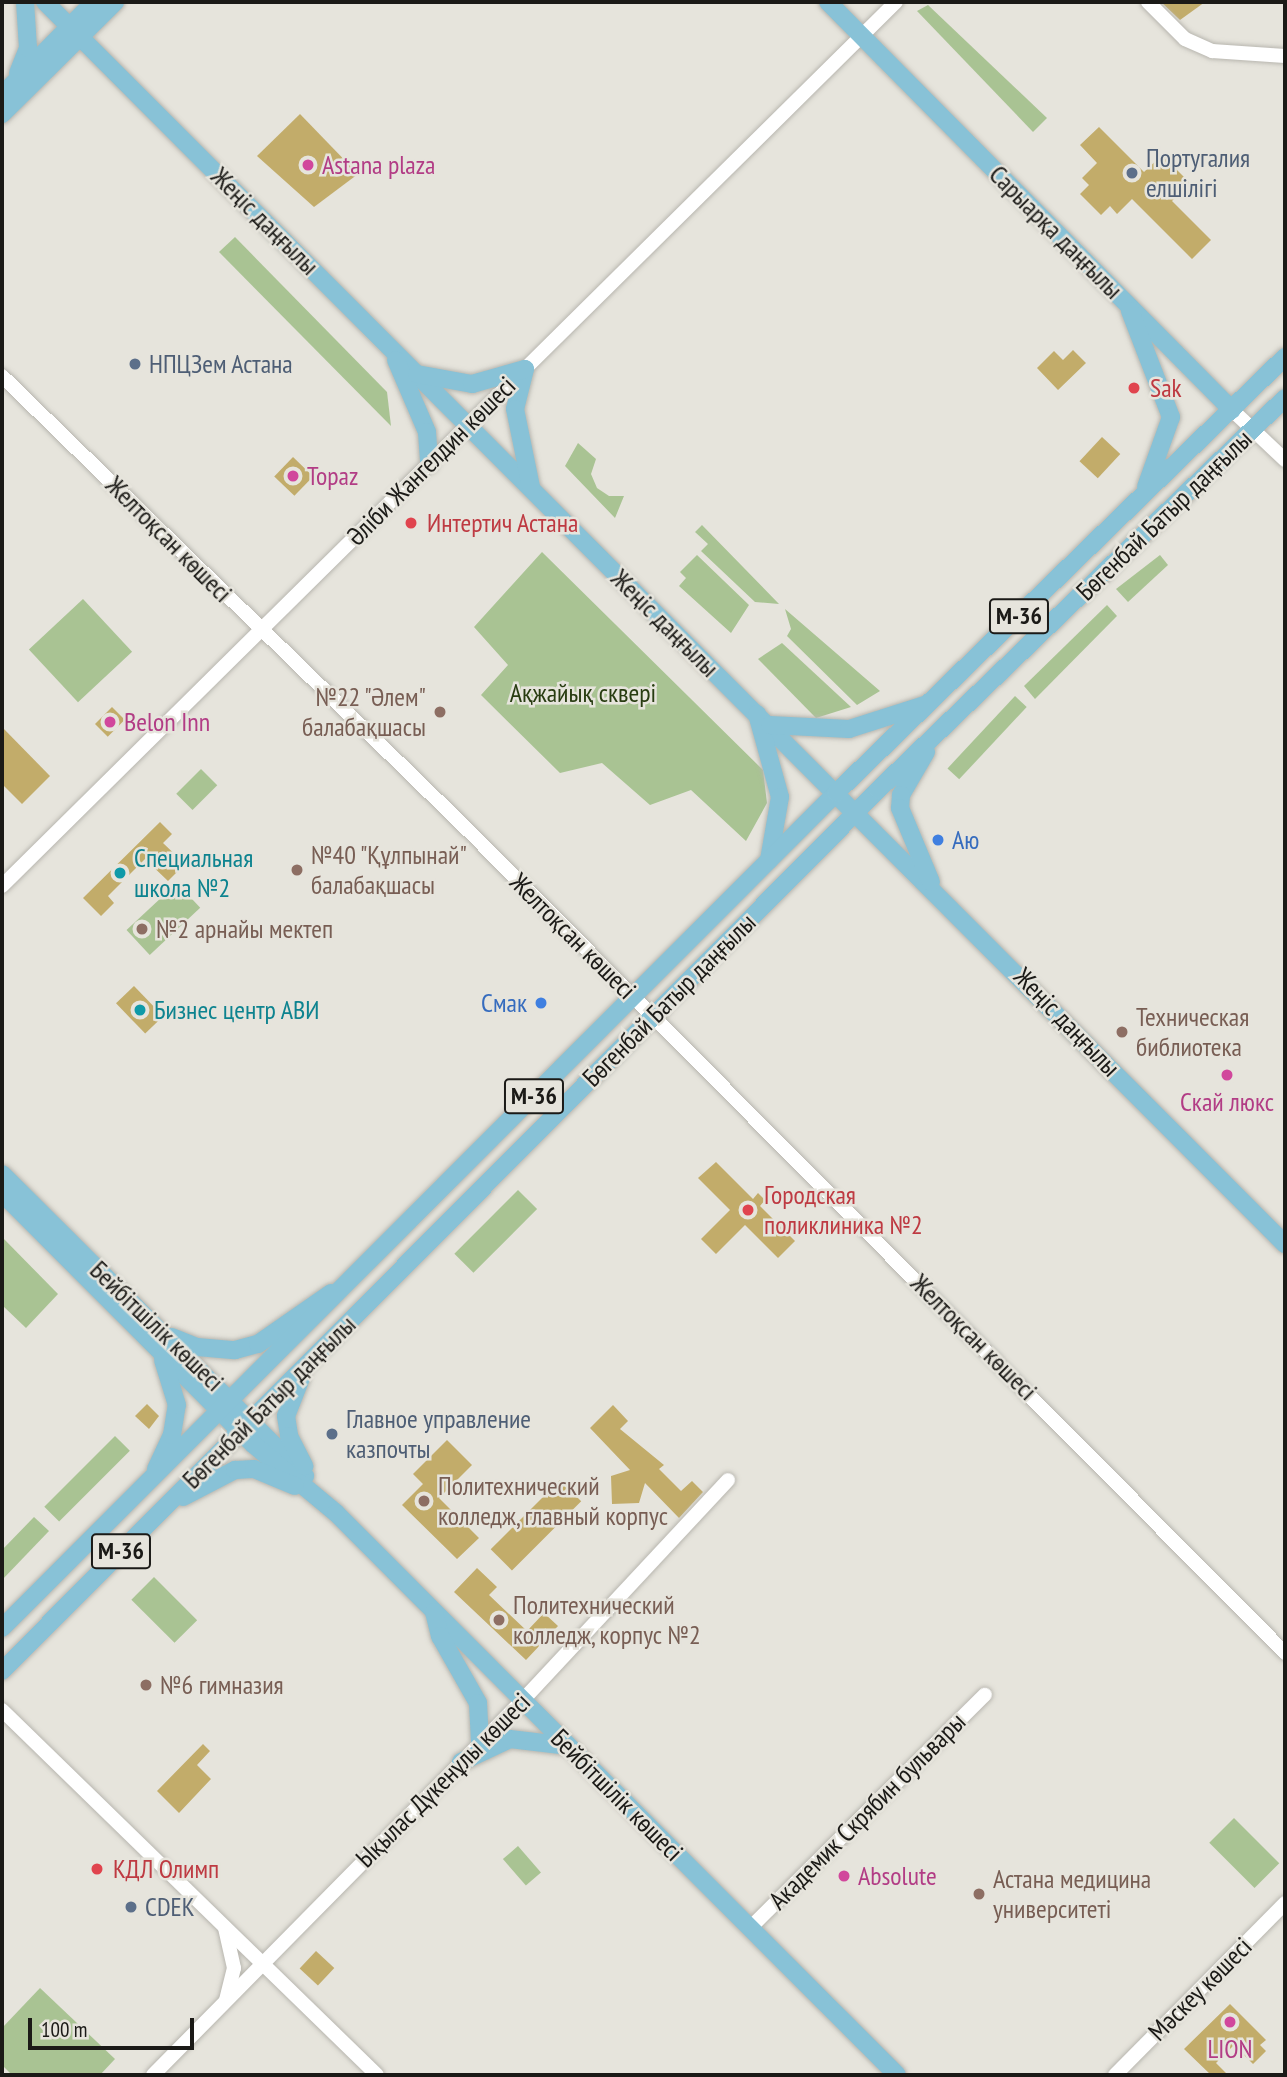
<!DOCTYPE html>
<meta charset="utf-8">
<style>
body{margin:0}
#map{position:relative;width:1287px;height:2077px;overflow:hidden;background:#e6e4dc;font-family:"PT Sans Narrow",sans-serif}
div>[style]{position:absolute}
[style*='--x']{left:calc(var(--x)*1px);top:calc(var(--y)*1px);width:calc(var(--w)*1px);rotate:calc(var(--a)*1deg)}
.green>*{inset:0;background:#a9c393;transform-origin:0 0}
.building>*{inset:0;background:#c2ac6a;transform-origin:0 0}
.roads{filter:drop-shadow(0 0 2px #b8b6af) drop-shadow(0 0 2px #b8b6af)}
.minor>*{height:14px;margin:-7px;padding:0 7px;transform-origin:7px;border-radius:7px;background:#fff}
.major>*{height:18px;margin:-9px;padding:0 9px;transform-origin:9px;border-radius:9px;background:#88c2d7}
.dots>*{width:19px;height:19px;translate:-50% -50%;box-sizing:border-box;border:4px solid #e6e4dc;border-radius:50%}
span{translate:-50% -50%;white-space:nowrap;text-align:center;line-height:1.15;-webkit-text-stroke:5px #e6e4dc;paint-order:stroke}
.shield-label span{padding:2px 5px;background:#e6e4dc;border:2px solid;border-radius:5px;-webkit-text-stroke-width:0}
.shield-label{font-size:24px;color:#1b1a17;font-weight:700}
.service-label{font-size:26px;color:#4e5e75}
.left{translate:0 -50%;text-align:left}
.hotel-label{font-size:26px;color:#b23c85}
.street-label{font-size:26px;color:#1b1a17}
.health-label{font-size:26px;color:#be3a42}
.park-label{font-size:26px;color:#283c11}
.education-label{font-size:26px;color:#785e54}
.right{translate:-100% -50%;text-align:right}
.shop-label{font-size:26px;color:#366cbe}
.culture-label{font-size:26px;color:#0d838f}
.frame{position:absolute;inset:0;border:4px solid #1b1a17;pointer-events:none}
.scale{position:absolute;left:28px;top:2018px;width:166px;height:32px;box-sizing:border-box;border:4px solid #1b1a17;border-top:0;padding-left:9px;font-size:21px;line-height:24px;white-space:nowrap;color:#1b1a17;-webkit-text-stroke:5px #e6e4dc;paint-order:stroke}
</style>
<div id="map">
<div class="green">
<i style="clip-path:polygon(928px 5px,1047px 118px,1033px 132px,917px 11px)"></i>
<i style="clip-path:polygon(235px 237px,387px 392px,391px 426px,219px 252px)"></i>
<i style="clip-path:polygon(578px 443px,596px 459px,591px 474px,597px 488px,609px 496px,624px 496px,615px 518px,565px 466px)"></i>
<i style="clip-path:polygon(702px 525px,779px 604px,755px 602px,701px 551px,708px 544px,695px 532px)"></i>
<i style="clip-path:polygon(542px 552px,763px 770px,767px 803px,746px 841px,691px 790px,650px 805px,602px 763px,560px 773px,481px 695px,508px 665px,474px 627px)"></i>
<i style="clip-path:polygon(697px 555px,749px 605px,731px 633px,679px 586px,686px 578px,680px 572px)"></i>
<i style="clip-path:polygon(1160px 555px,1168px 565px,1128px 602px,1116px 589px)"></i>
<i style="left:83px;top:599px;width:72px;height:74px;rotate:47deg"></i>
<i style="clip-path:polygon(1107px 605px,1117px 616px,1035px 699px,1024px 686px)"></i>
<i style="clip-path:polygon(785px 609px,880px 691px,857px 705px,787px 636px,791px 629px)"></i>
<i style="clip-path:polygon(782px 643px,851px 707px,816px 718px,758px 659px)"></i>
<i style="left:1015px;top:696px;width:16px;height:99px;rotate:43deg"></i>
<i style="left:201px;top:769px;width:23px;height:35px;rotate:45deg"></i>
<i style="left:177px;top:883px;width:34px;height:69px;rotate:47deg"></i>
<i style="left:518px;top:1190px;width:27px;height:90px;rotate:45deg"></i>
<i style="clip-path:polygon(2px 1237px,58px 1294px,26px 1328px,2px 1305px)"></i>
<i style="left:115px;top:1436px;width:21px;height:100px;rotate:45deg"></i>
<i style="clip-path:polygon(34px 1517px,49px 1531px,2px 1580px,2px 1550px)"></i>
<i style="left:154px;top:1577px;width:61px;height:32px;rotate:45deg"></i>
<i style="left:1234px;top:1818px;width:64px;height:35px;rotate:45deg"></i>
<i style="left:518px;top:1846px;width:35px;height:20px;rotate:49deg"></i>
<i style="clip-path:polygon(40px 1988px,115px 2059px,100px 2075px,12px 2075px,2px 2065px,2px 2028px)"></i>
</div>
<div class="building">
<i style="clip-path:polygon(1161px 2px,1205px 2px,1180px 20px)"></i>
<i style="clip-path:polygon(300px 114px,358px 174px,314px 207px,257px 156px)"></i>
<i style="clip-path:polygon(1099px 127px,1144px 172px,1162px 155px,1190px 183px,1172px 201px,1211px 240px,1192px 259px,1132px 199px,1117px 214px,1110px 206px,1101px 215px,1080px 194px,1089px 185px,1082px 178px,1097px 163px,1080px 145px)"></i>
<i style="clip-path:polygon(1073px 350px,1086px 363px,1058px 390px,1037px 368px,1054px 351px,1063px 360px)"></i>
<i style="left:1102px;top:437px;width:25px;height:33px;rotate:43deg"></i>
<i style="left:293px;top:457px;width:28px;height:27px;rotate:44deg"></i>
<i style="left:112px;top:707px;width:18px;height:24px;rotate:45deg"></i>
<i style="clip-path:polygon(2px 727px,50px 776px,22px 804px,2px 784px)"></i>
<i style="clip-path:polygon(160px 822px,172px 834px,163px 843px,185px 864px,168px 881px,145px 859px,108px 896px,114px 903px,101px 916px,83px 898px)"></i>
<i style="left:134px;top:986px;width:42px;height:25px;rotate:46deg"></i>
<i style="clip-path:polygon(716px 1162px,753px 1199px,758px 1193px,765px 1200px,760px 1206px,795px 1241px,778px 1258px,745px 1225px,716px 1254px,701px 1239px,730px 1210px,698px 1178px)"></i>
<i style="clip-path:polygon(147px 1404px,159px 1416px,149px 1429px,135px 1416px)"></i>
<i style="clip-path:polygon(613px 1405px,628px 1421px,620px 1429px,664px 1465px,659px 1469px,681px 1491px,692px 1481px,703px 1492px,679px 1518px,645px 1483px,639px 1503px,612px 1504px,611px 1476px,630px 1470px,590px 1428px)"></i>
<i style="clip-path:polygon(447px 1440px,472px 1465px,439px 1498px,479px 1538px,457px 1559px,402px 1505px,423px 1484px,413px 1474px)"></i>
<i style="left:560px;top:1480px;width:30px;height:98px;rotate:45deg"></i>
<i style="clip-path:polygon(477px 1568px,497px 1587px,489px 1595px,527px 1631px,544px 1613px,558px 1626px,526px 1660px,454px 1592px)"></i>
<i style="clip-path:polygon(203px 1744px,210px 1751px,197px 1765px,211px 1779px,179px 1813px,157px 1791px)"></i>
<i style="left:316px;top:1951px;width:25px;height:24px;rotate:43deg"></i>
<i style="clip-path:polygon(1230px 2004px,1266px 2040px,1260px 2045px,1266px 2051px,1253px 2064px,1234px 2045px,1216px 2063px,1228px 2075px,1211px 2075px,1184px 2049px)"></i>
</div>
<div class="roads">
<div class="minor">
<i style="--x:1148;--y:2;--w:52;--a:45"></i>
<i style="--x:1185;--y:39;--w:30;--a:24"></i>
<i style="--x:1212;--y:51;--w:73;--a:3.9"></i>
<i style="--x:2;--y:376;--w:653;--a:44.26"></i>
<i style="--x:470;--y:832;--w:1157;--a:45.21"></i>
<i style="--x:1232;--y:410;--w:73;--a:43.3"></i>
<i style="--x:2;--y:886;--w:1257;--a:-44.68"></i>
<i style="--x:2;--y:1710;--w:523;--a:44.23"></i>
<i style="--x:225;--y:1928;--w:41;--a:77.3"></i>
<i style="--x:234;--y:1968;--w:33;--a:104"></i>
<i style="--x:750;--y:1928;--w:331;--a:-44.8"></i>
<i style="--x:153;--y:2075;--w:525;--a:-45.39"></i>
<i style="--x:522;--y:1701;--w:302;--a:-47"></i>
<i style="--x:1115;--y:2075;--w:242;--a:-45.3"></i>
</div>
<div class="major">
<i style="--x:45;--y:2;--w:1755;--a:45.05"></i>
<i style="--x:828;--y:2;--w:574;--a:45.28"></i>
<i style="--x:18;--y:73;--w:27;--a:-68"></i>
<i style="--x:28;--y:48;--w:46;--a:-93.7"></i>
<i style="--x:2;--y:95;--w:131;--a:-45.3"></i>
<i style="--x:2;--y:114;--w:159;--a:-44.7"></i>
<i style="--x:1130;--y:311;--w:114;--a:68.9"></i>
<i style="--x:1171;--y:417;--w:74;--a:109.7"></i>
<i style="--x:396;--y:360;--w:78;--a:66.7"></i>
<i style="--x:427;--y:432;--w:32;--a:86"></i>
<i style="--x:525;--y:369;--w:41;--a:104"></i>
<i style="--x:515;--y:409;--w:80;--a:78.4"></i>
<i style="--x:417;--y:374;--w:56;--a:10.3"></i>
<i style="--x:472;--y:384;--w:55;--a:-15.8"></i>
<i style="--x:757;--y:714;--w:86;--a:74.5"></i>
<i style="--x:780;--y:797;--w:64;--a:99.9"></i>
<i style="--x:770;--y:725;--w:79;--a:2.9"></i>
<i style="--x:849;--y:729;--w:79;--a:-17.7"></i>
<i style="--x:926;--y:752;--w:50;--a:120.2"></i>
<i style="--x:901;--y:795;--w:13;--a:94"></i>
<i style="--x:900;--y:808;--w:80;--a:67.3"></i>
<i style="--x:2;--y:1174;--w:428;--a:44.9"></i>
<i style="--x:2;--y:1193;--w:355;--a:45"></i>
<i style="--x:253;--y:1444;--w:108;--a:39.7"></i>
<i style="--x:336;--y:1513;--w:794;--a:45.05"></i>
<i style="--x:172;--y:1337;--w:27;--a:22"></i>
<i style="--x:197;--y:1347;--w:38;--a:5"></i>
<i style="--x:235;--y:1350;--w:24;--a:-15"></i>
<i style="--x:258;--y:1344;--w:89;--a:-34.9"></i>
<i style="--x:301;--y:1378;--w:41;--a:111.5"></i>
<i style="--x:286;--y:1416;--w:20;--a:81"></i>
<i style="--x:289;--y:1436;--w:34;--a:63"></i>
<i style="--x:156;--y:1469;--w:38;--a:-65"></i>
<i style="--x:172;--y:1435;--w:30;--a:-81"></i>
<i style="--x:177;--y:1405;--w:47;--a:-107.3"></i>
<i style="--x:183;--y:1497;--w:59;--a:-27.4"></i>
<i style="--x:235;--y:1470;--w:19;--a:-3"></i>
<i style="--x:254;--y:1469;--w:44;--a:22.5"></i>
<i style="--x:434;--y:1612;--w:25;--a:76"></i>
<i style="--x:440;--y:1636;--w:77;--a:60.4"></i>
<i style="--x:478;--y:1703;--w:39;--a:87"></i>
<i style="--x:2;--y:1628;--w:1180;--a:-45.03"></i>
<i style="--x:836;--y:793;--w:626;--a:-44.16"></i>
<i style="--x:2;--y:1671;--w:1242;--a:-45.16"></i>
<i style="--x:878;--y:790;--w:565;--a:-43.92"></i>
<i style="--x:461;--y:1762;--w:54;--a:-25.1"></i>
<i style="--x:510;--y:1739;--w:59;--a:6.8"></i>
</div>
</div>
<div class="dots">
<i style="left:308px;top:165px;background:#d1479c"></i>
<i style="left:1132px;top:173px;background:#5c6f8a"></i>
<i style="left:135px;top:364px;background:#5c6f8a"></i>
<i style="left:1134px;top:388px;background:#e0444e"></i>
<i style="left:293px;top:476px;background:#d1479c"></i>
<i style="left:411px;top:523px;background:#e0444e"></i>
<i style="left:440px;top:712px;background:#8d6e63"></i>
<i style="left:110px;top:722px;background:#d1479c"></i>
<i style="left:938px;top:840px;background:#3f7fe0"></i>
<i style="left:297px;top:870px;background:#8d6e63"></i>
<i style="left:120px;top:873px;background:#0f9aa8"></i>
<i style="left:142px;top:929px;background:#8d6e63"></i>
<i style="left:541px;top:1003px;background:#3f7fe0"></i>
<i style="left:140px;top:1010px;background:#0f9aa8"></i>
<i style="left:1122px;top:1032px;background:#8d6e63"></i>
<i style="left:1227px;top:1075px;background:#d1479c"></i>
<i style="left:748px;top:1210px;background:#e0444e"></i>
<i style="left:332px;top:1434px;background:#5c6f8a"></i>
<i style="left:424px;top:1501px;background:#8d6e63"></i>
<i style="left:499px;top:1620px;background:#8d6e63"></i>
<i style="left:146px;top:1685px;background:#8d6e63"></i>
<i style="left:97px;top:1869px;background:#e0444e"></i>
<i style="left:844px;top:1876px;background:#d1479c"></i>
<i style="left:979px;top:1894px;background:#8d6e63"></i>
<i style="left:131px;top:1907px;background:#5c6f8a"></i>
<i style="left:1230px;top:2022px;background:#d1479c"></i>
</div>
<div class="shield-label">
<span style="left:1019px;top:616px">M-36</span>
<span style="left:534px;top:1096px">M-36</span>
<span style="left:121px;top:1551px">M-36</span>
</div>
<div class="service-label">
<span class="left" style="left:1146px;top:173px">Португалия<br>елшілігі</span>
<span class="left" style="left:149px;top:364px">НПЦЗем Астана</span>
<span class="left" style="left:346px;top:1434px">Главное управление<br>казпочты</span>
<span class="left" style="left:145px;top:1907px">CDEK</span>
</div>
<div class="hotel-label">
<span class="left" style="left:322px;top:165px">Astana plaza</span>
<span class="left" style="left:307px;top:476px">Topaz</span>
<span class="left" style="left:124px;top:722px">Belon Inn</span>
<span style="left:1227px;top:1102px">Скай люкс</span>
<span class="left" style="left:858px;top:1876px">Absolute</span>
<span style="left:1230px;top:2049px">LION</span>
</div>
<div class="street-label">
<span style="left:265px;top:221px;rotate:45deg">Жеңіс даңғылы</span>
<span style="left:1056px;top:232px;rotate:45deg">Сарыарқа даңғылы</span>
<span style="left:431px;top:461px;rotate:-45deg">Әліби Жангелдин көшесі</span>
<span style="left:1164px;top:515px;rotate:-44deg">Бөгенбай Батыр даңғылы</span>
<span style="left:169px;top:539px;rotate:45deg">Желтоқсан көшесі</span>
<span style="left:665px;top:623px;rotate:45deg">Жеңіс даңғылы</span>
<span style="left:573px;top:936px;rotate:45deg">Желтоқсан көшесі</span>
<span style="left:669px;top:1000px;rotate:-45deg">Бөгенбай Батыр даңғылы</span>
<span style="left:1067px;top:1022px;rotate:46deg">Жеңіс даңғылы</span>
<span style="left:157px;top:1326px;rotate:44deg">Бейбітшілік көшесі</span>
<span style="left:974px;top:1337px;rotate:45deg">Желтоқсан көшесі</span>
<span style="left:269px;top:1402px;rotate:-45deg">Бөгенбай Батыр даңғылы</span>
<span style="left:443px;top:1780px;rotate:-45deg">Ықылас Дүкенұлы көшесі</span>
<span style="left:617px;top:1795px;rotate:45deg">Бейбітшілік көшесі</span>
<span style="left:867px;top:1811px;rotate:-45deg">Академик Скрябин бульвары</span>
<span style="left:1200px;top:1989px;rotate:-45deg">Мәскеу көшесі</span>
</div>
<div class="health-label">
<span class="left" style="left:1150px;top:388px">Sak</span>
<span class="left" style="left:427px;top:523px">Интертич Астана</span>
<span class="left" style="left:764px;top:1210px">Городская<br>поликлиника №2</span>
<span class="left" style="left:113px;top:1869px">КДЛ Олимп</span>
</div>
<div class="park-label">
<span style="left:583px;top:693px">Ақжайық сквері</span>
</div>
<div class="education-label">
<span class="right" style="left:426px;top:712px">№22 "Әлем"<br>балабақшасы</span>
<span class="left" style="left:311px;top:870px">№40 "Құлпынай"<br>балабақшасы</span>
<span class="left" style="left:156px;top:929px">№2 арнайы мектеп</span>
<span class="left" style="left:1136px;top:1032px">Техническая<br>библиотека</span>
<span class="left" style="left:438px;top:1501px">Политехнический<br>колледж, главный корпус</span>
<span class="left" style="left:513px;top:1620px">Политехнический<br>колледж, корпус №2</span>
<span class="left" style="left:160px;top:1685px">№6 гимназия</span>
<span class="left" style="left:993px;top:1894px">Астана медицина<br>университеті</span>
</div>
<div class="shop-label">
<span class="left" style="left:952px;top:840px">Аю</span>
<span class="right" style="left:527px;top:1003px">Смак</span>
</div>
<div class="culture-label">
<span class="left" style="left:134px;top:873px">Специальная<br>школа №2</span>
<span class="left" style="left:154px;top:1010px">Бизнес центр АВИ</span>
</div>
<div class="frame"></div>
<div class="scale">100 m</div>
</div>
